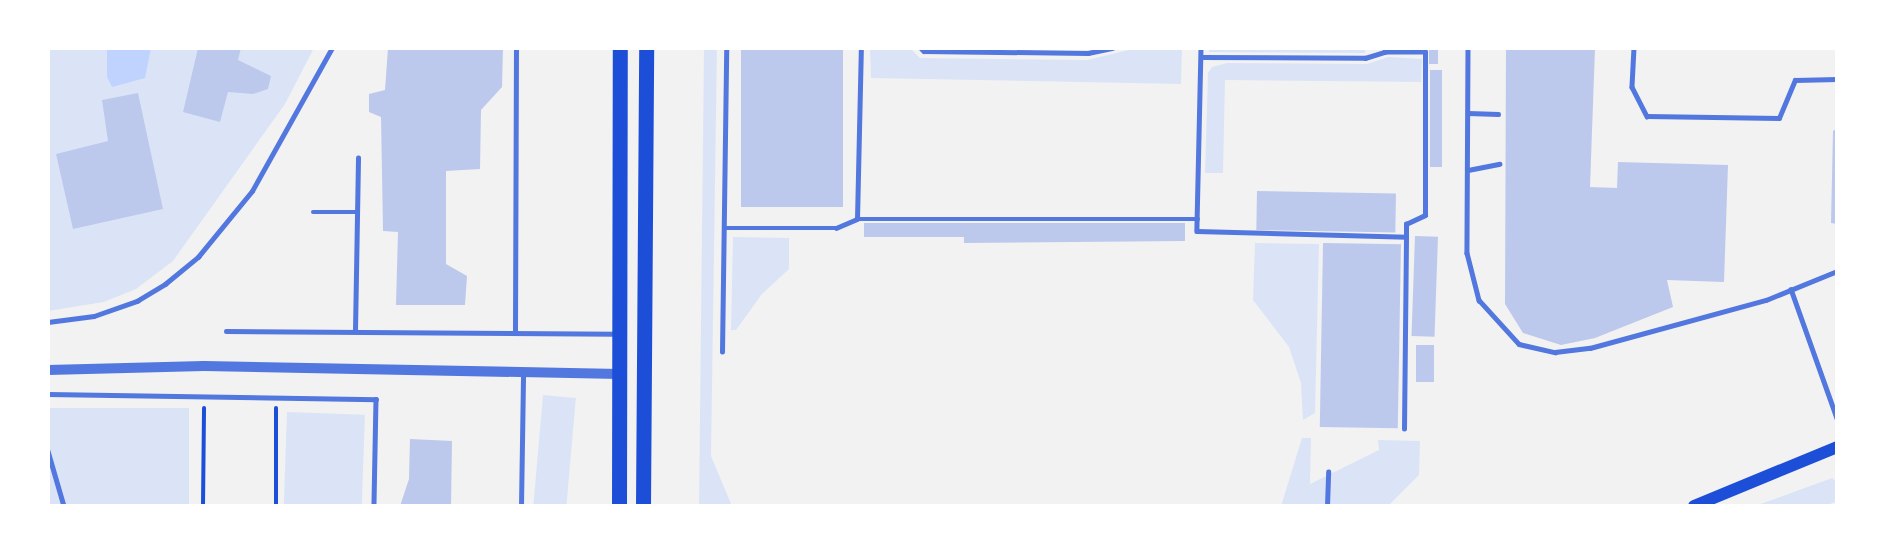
<!DOCTYPE html>
<style>
body{margin:0}
#map{position:relative;width:1885px;height:554px;overflow:hidden;background:#f2f2f2;font-family:"Nunito Sans",sans-serif}
div>[style]{position:absolute}
[style*='--x']{left:calc(var(--x)*1px);top:calc(var(--y)*1px);width:calc(var(--w)*1px);rotate:calc(var(--a)*1deg)}
.green>*{inset:0;background:#dbe4f7;transform-origin:0 0}
.water>*{inset:0;background:#bfd3fe}
.building>*{inset:0;background:#bdc9ec;transform-origin:0 0}
.path>*{height:4px;margin:-2px;padding:0 2px;transform-origin:2px;border-radius:2px;background:#1d4ed8}
.service>*{height:4.5px;margin:-2.25px;padding:0 2.25px;transform-origin:2.25px;border-radius:2.25px;background:#5277de}
.tertiary>*{height:10px;margin:-5px;padding:0 5px;transform-origin:5px;border-radius:5px;background:#5277de}
.secondary>*{height:12px;margin:-6px;padding:0 6px;transform-origin:6px;border-radius:6px;background:#1d4ed8}
.primary>*{height:15px;margin:-7.5px;padding:0 7.5px;transform-origin:7.5px;border-radius:7.5px;background:#1d4ed8}
span{translate:-50% -50%;white-space:nowrap;text-align:center;line-height:1.15;-webkit-text-stroke:6px #fff;paint-order:stroke}
.frame{position:absolute;inset:0;border:50px solid #fff;pointer-events:none}
</style>
<div id="map">
<div class="green">
<i style="clip-path:polygon(48px 48px,314px 48px,285px 104px,173px 261px,136px 289px,104px 302px,48px 311px)"></i>
<i style="clip-path:polygon(704px 48px,717px 48px,711px 456px,732px 506px,699px 506px)"></i>
<i style="clip-path:polygon(870px 48px,910px 48px,920px 58px,1087px 60px,1137px 48px,1182px 48px,1181px 84px,871px 78px)"></i>
<i style="clip-path:polygon(1209px 48px,1365px 48px,1365px 53px,1209px 52px)"></i>
<i style="clip-path:polygon(1388px 57px,1422px 59px,1421px 82px,1225px 80px,1223px 173px,1205px 173px,1208px 73px,1212px 67px,1227px 63px,1367px 64px)"></i>
<i style="clip-path:polygon(733px 237px,789px 238px,789px 269px,762px 294px,736px 330px,731px 330px)"></i>
<i style="clip-path:polygon(1255px 243px,1319px 244px,1315px 413px,1303px 420px,1301px 383px,1289px 347px,1253px 300px)"></i>
<i style="left:543px;top:395px;width:33px;height:111px;rotate:5deg"></i>
<i style="left:48px;top:408px;width:141px;height:98px"></i>
<i style="left:287px;top:412px;width:78px;height:94px;rotate:2deg"></i>
<i style="clip-path:polygon(1302px 438px,1311px 438px,1310px 484px,1379px 450px,1378px 440px,1420px 441px,1419px 475px,1388px 506px,1281px 506px)"></i>
<i style="clip-path:polygon(1832px 478px,1837px 482px,1837px 501px,1826px 506px,1755px 506px)"></i>
</div>
<div class="water">
<i style="clip-path:polygon(107px 48px,151px 48px,145px 78px,112px 87px,107px 77px)"></i>
</div>
<div class="building">
<i style="clip-path:polygon(198px 48px,241px 48px,238px 60px,271px 76px,268px 89px,253px 94px,228px 92px,220px 122px,183px 112px)"></i>
<i style="clip-path:polygon(388px 48px,503px 48px,502px 87px,481px 110px,480px 169px,446px 171px,446px 264px,467px 276px,465px 305px,396px 305px,398px 232px,383px 231px,381px 117px,369px 112px,369px 94px,385px 90px)"></i>
<i style="left:741px;top:48px;width:102px;height:159px"></i>
<i style="left:1429px;top:48px;width:9px;height:16px"></i>
<i style="clip-path:polygon(1506px 48px,1595px 48px,1590px 187px,1617px 188px,1618px 162px,1728px 165px,1724px 282px,1667px 280px,1673px 307px,1595px 338px,1561px 345px,1523px 333px,1505px 304px)"></i>
<i style="left:1430px;top:70px;width:12px;height:97px"></i>
<i style="clip-path:polygon(138px 93px,163px 209px,73px 229px,56px 154px,108px 141px,102px 100px)"></i>
<i style="clip-path:polygon(1837px 128px,1837px 224px,1831px 223px,1833px 131px)"></i>
<i style="left:1257px;top:191px;width:139px;height:39px;rotate:1deg"></i>
<i style="clip-path:polygon(864px 223px,1185px 223px,1185px 241px,964px 243px,964px 237px,864px 237px)"></i>
<i style="left:1415px;top:236px;width:23px;height:100px;rotate:2deg"></i>
<i style="left:1323px;top:243px;width:78px;height:184px;rotate:1deg"></i>
<i style="left:1416px;top:345px;width:18px;height:37px"></i>
<i style="clip-path:polygon(410px 439px,452px 441px,451px 506px,400px 506px,409px 479px)"></i>
</div>
<div class="path">
<i style="--x:203;--y:506;--w:98;--a:-89.4"></i>
<i style="--x:276;--y:506;--w:98;--a:-90"></i>
</div>
<div class="service">
<i style="--x:921;--y:48;--w:4;--a:45"></i>
<i style="--x:924;--y:51;--w:164;--a:0.7"></i>
<i style="--x:1088;--y:53;--w:25;--a:-12"></i>
<i style="--x:1201;--y:48;--w:183;--a:91.3"></i>
<i style="--x:1197;--y:231;--w:209;--a:1.6"></i>
<i style="--x:1406;--y:237;--w:13;--a:-90"></i>
<i style="--x:1406;--y:224;--w:21;--a:-25"></i>
<i style="--x:1425;--y:215;--w:163;--a:-90"></i>
<i style="--x:1425;--y:52;--w:40;--a:180"></i>
<i style="--x:1468;--y:48;--w:205;--a:90.3"></i>
<i style="--x:1467;--y:253;--w:49;--a:75.7"></i>
<i style="--x:1479;--y:300;--w:59;--a:47.7"></i>
<i style="--x:1519;--y:344;--w:37;--a:13"></i>
<i style="--x:1555;--y:352;--w:35;--a:-7"></i>
<i style="--x:1590;--y:348;--w:182;--a:-15.3"></i>
<i style="--x:1766;--y:300;--w:77;--a:-22.2"></i>
<i style="--x:1634;--y:48;--w:39;--a:93"></i>
<i style="--x:1632;--y:87;--w:33;--a:63"></i>
<i style="--x:1647;--y:116;--w:132;--a:0.9"></i>
<i style="--x:1779;--y:118;--w:41;--a:-67.2"></i>
<i style="--x:1795;--y:80;--w:42;--a:-1.4"></i>
<i style="--x:1201;--y:57;--w:164;--a:0.3"></i>
<i style="--x:1365;--y:58;--w:21;--a:-17"></i>
<i style="--x:1385;--y:52;--w:4;--a:-90"></i>
<i style="--x:1468;--y:113;--w:30;--a:2"></i>
<i style="--x:1468;--y:170;--w:32;--a:-11"></i>
<i style="--x:313;--y:212;--w:44;--a:0"></i>
<i style="--x:857;--y:219;--w:171;--a:-88.7"></i>
<i style="--x:724;--y:228;--w:112;--a:0"></i>
<i style="--x:836;--y:228;--w:23;--a:-23"></i>
<i style="--x:857;--y:219;--w:341;--a:0"></i>
<i style="--x:1791;--y:289;--w:137;--a:70.4"></i>
<i style="--x:48;--y:322;--w:46;--a:-7.4"></i>
<i style="--x:94;--y:316;--w:46;--a:-19.2"></i>
<i style="--x:137;--y:301;--w:33;--a:-31"></i>
<i style="--x:165;--y:284;--w:43;--a:-39.3"></i>
<i style="--x:198;--y:257;--w:85;--a:-50.7"></i>
<i style="--x:252;--y:191;--w:164;--a:-60.8"></i>
<i style="--x:226;--y:331;--w:390;--a:0.4"></i>
<i style="--x:355;--y:331;--w:173;--a:-89"></i>
<i style="--x:515;--y:331;--w:283;--a:-89.8"></i>
<i style="--x:722;--y:352;--w:304;--a:-89.2"></i>
<i style="--x:48;--y:394;--w:328;--a:0.9"></i>
<i style="--x:376;--y:399;--w:107;--a:91.1"></i>
<i style="--x:1404;--y:429;--w:192;--a:-89.4"></i>
<i style="--x:48;--y:451;--w:57;--a:73.8"></i>
<i style="--x:521;--y:506;--w:132;--a:-89.1"></i>
<i style="--x:1327;--y:506;--w:34;--a:-88"></i>
</div>
<div class="tertiary">
<i style="--x:48;--y:370;--w:156;--a:-1.5"></i>
<i style="--x:204;--y:366;--w:416;--a:1.1"></i>
</div>
<div class="secondary">
<i style="--x:1694;--y:506;--w:155;--a:-22.4"></i>
</div>
<div class="primary">
<i style="--x:619;--y:506;--w:458;--a:-89.9"></i>
<i style="--x:643;--y:506;--w:458;--a:-89.6"></i>
</div>
<div class="frame"></div>
</div>
